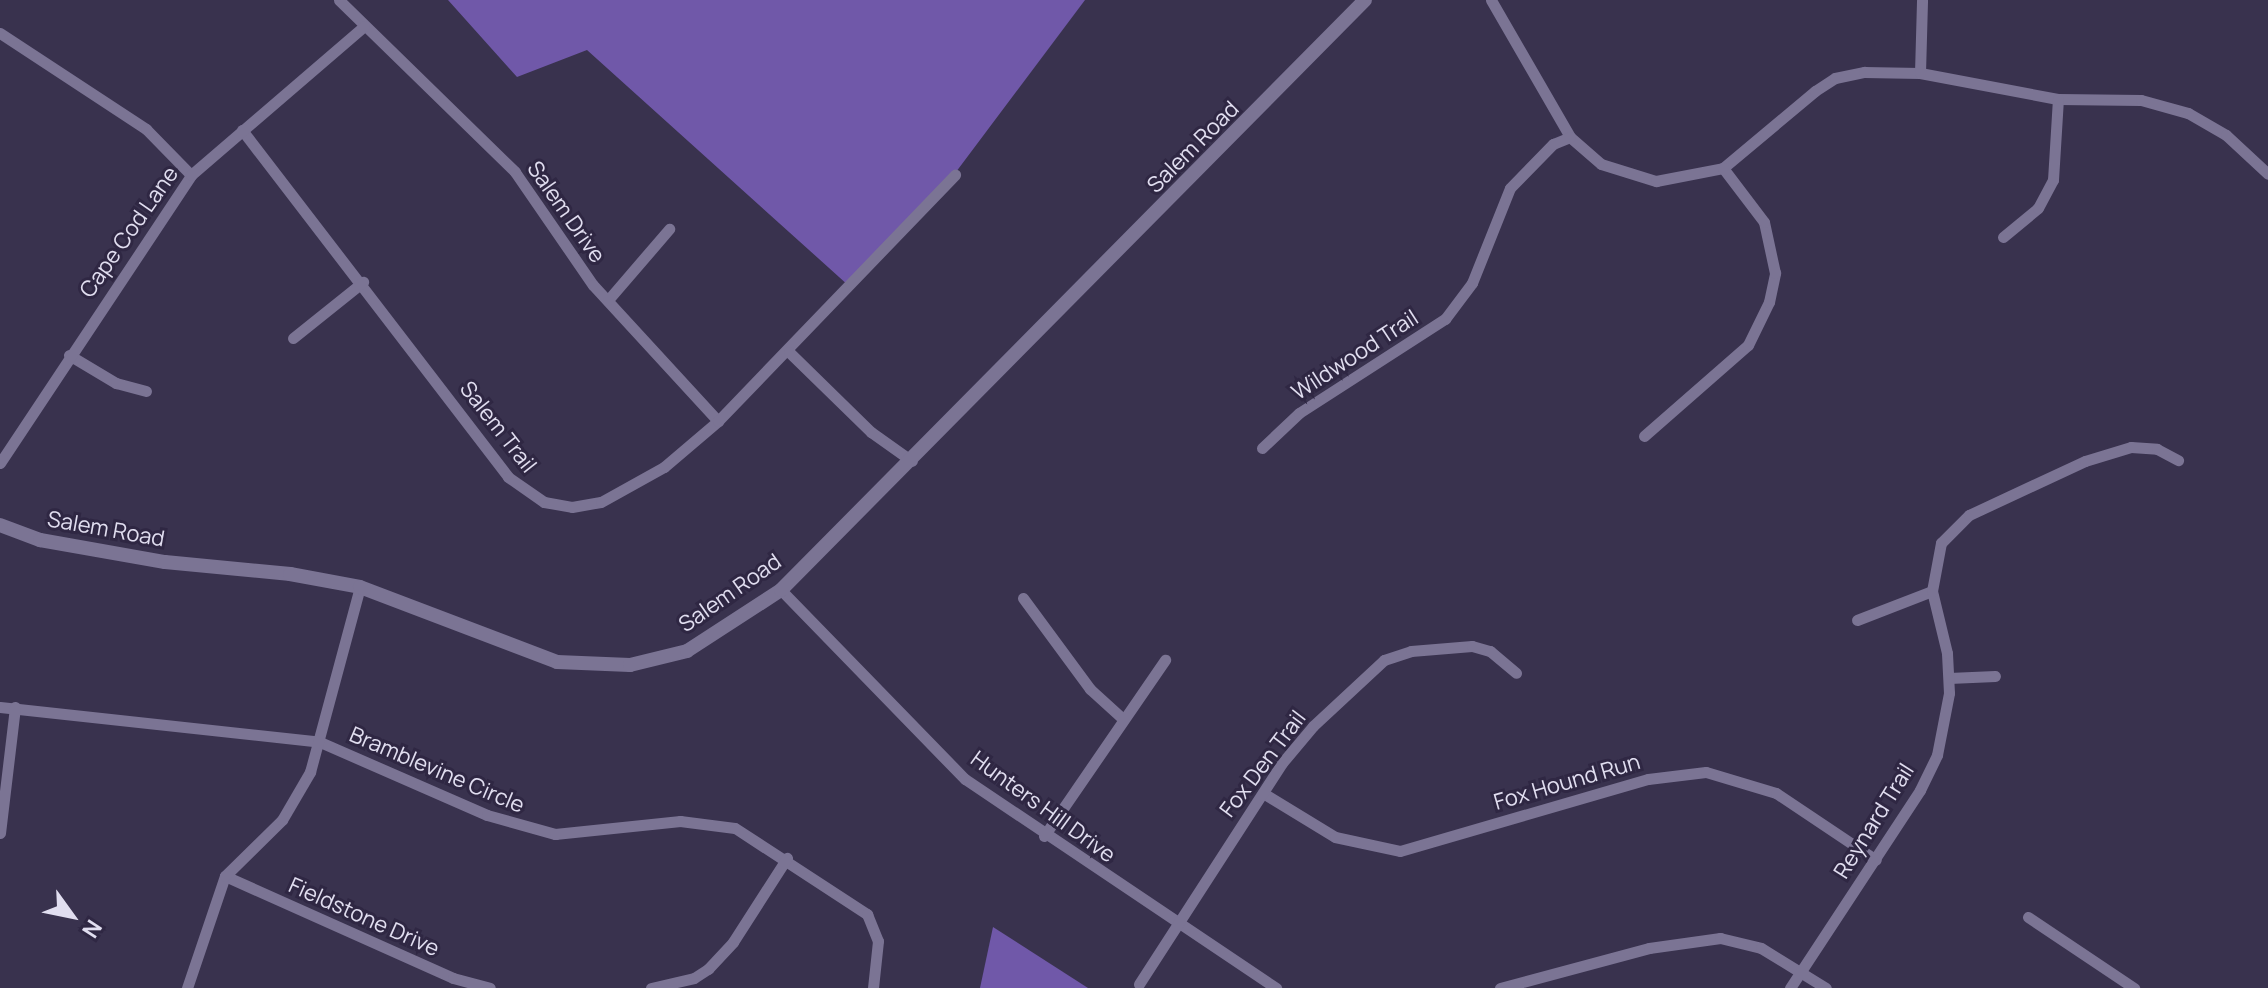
<!DOCTYPE html>
<style>
body{margin:0}
#map{position:relative;width:2268px;height:988px;overflow:hidden;background:#39324e;font-family:Manrope,sans-serif}
div>[style]{position:absolute}
[style*='--x']{left:calc(var(--x)*1px);top:calc(var(--y)*1px);width:calc(var(--w)*1px);rotate:calc(var(--a)*1deg)}
.forest>*{inset:0;background:#7058a9}
.minor>*{height:11px;margin:-5.5px;padding:0 5.5px;transform-origin:5.5px;border-radius:5.5px;background:#7b7494}
.tertiary>*{height:14px;margin:-7px;padding:0 7px;transform-origin:7px;border-radius:7px;background:#7b7494}
span{translate:-50% -50%;white-space:nowrap;text-align:center;line-height:1.15;-webkit-text-stroke:6px #2f2743;paint-order:stroke}
.street-label{font-size:22px;color:#e1def0}
.north{position:absolute;left:32px;top:876px;width:80px;height:80px;-webkit-text-stroke:6px #2f2743;paint-order:stroke;rotate:123deg;font-size:22px;font-weight:700;line-height:32px;text-align:center;color:#e1def0}
.north::after{content:'';display:block;margin:auto;width:28px;height:36px;background:#e1def0;clip-path:polygon(50% 0,100% 100%,50% 72%,0 100%)}
</style>
<div id="map">
<div class="forest">
<i style="clip-path:polygon(448px 0,1085px 0,956px 172px,849px 286px,587px 50px,517px 77px)"></i>
<i style="clip-path:polygon(993px 927px,1088px 988px,980px 988px)"></i>
</div>
<div class="minor">
<i style="--x:339;--y:0;--w:246;--a:44.3"></i>
<i style="--x:515;--y:172;--w:137;--a:55.4"></i>
<i style="--x:593;--y:285;--w:185;--a:47.4"></i>
<i style="--x:1491;--y:0;--w:158;--a:60"></i>
<i style="--x:1570;--y:137;--w:41;--a:41.1"></i>
<i style="--x:1601;--y:164;--w:58;--a:17.2"></i>
<i style="--x:1656;--y:181;--w:68;--a:-11"></i>
<i style="--x:1723;--y:168;--w:120;--a:-39.9"></i>
<i style="--x:1815;--y:91;--w:24;--a:-33"></i>
<i style="--x:1835;--y:78;--w:30;--a:-12"></i>
<i style="--x:1864;--y:72;--w:56;--a:1"></i>
<i style="--x:1920;--y:73;--w:140;--a:10.7"></i>
<i style="--x:2058;--y:99;--w:83;--a:0.7"></i>
<i style="--x:2141;--y:100;--w:49;--a:15.5"></i>
<i style="--x:2188;--y:113;--w:44;--a:30.1"></i>
<i style="--x:2226;--y:135;--w:57;--a:42.9"></i>
<i style="--x:0;--y:33;--w:175;--a:33.3"></i>
<i style="--x:146;--y:129;--w:64;--a:45.6"></i>
<i style="--x:1920;--y:73;--w:73;--a:-88.4"></i>
<i style="--x:242;--y:130;--w:437;--a:52.5"></i>
<i style="--x:508;--y:477;--w:44;--a:34.8"></i>
<i style="--x:544;--y:502;--w:28;--a:10"></i>
<i style="--x:572;--y:507;--w:29;--a:-10"></i>
<i style="--x:601;--y:502;--w:72;--a:-29.1"></i>
<i style="--x:664;--y:467;--w:71;--a:-40.4"></i>
<i style="--x:718;--y:421;--w:342;--a:-46.1"></i>
<i style="--x:2003;--y:237;--w:45;--a:-39.6"></i>
<i style="--x:2038;--y:208;--w:32;--a:-62"></i>
<i style="--x:2053;--y:180;--w:81;--a:-86.5"></i>
<i style="--x:608;--y:300;--w:94;--a:-49.3"></i>
<i style="--x:293;--y:338;--w:90;--a:-38.7"></i>
<i style="--x:789;--y:352;--w:115;--a:44.3"></i>
<i style="--x:871;--y:432;--w:50;--a:35.3"></i>
<i style="--x:69;--y:355;--w:55;--a:30.8"></i>
<i style="--x:116;--y:383;--w:31;--a:15"></i>
<i style="--x:1644;--y:436;--w:138;--a:-41.2"></i>
<i style="--x:1748;--y:345;--w:48;--a:-64"></i>
<i style="--x:1769;--y:302;--w:30;--a:-78"></i>
<i style="--x:1775;--y:273;--w:52;--a:-102.2"></i>
<i style="--x:1764;--y:222;--w:68;--a:-127.2"></i>
<i style="--x:1262;--y:448;--w:51;--a:-43.4"></i>
<i style="--x:1299;--y:413;--w:174;--a:-32.8"></i>
<i style="--x:1445;--y:319;--w:45;--a:-53.1"></i>
<i style="--x:1472;--y:283;--w:102;--a:-68.2"></i>
<i style="--x:1510;--y:188;--w:62;--a:-45.7"></i>
<i style="--x:1553;--y:144;--w:18;--a:-22"></i>
<i style="--x:0;--y:463;--w:346;--a:-56.4"></i>
<i style="--x:191;--y:175;--w:228;--a:-40.7"></i>
<i style="--x:781;--y:590;--w:264;--a:45.8"></i>
<i style="--x:965;--y:779;--w:375;--a:33.9"></i>
<i style="--x:1023;--y:598;--w:113;--a:53.6"></i>
<i style="--x:1090;--y:689;--w:45;--a:42.3"></i>
<i style="--x:1857;--y:620;--w:80;--a:-21.1"></i>
<i style="--x:1949;--y:678;--w:46;--a:-2.5"></i>
<i style="--x:0;--y:707;--w:322;--a:6.2"></i>
<i style="--x:320;--y:742;--w:182;--a:23.6"></i>
<i style="--x:487;--y:815;--w:71;--a:15.6"></i>
<i style="--x:555;--y:834;--w:126;--a:-5.9"></i>
<i style="--x:680;--y:821;--w:55;--a:7.3"></i>
<i style="--x:735;--y:828;--w:158;--a:33.1"></i>
<i style="--x:867;--y:914;--w:29;--a:68"></i>
<i style="--x:878;--y:941;--w:47;--a:96.1"></i>
<i style="--x:1263;--y:793;--w:84;--a:31.4"></i>
<i style="--x:1335;--y:837;--w:66;--a:12.2"></i>
<i style="--x:1400;--y:851;--w:258;--a:-16.2"></i>
<i style="--x:1648;--y:779;--w:58;--a:-6.9"></i>
<i style="--x:1706;--y:772;--w:73;--a:16.7"></i>
<i style="--x:1776;--y:793;--w:120;--a:33.8"></i>
<i style="--x:0;--y:833;--w:127;--a:-83.2"></i>
<i style="--x:1044;--y:836;--w:214;--a:-55.5"></i>
<i style="--x:225;--y:876;--w:250;--a:24.1"></i>
<i style="--x:453;--y:978;--w:38;--a:15"></i>
<i style="--x:2028;--y:917;--w:128;--a:33.8"></i>
<i style="--x:1139;--y:984;--w:263;--a:-57.1"></i>
<i style="--x:1282;--y:763;--w:48;--a:-50"></i>
<i style="--x:1313;--y:726;--w:97;--a:-42.9"></i>
<i style="--x:1384;--y:660;--w:28;--a:-18"></i>
<i style="--x:1411;--y:651;--w:61;--a:-4.7"></i>
<i style="--x:1472;--y:646;--w:19;--a:16"></i>
<i style="--x:1490;--y:651;--w:34;--a:40"></i>
<i style="--x:187;--y:988;--w:118;--a:-71.3"></i>
<i style="--x:225;--y:876;--w:80;--a:-44.5"></i>
<i style="--x:282;--y:820;--w:56;--a:-59.7"></i>
<i style="--x:310;--y:772;--w:192;--a:-74.9"></i>
<i style="--x:651;--y:988;--w:44;--a:-13.1"></i>
<i style="--x:694;--y:978;--w:17;--a:-33"></i>
<i style="--x:708;--y:969;--w:37;--a:-47"></i>
<i style="--x:733;--y:942;--w:100;--a:-57.3"></i>
<i style="--x:1500;--y:988;--w:154;--a:-15"></i>
<i style="--x:1649;--y:948;--w:72;--a:-8"></i>
<i style="--x:1720;--y:938;--w:42;--a:13.7"></i>
<i style="--x:1761;--y:948;--w:76;--a:31.6"></i>
<i style="--x:1790;--y:988;--w:237;--a:-56.7"></i>
<i style="--x:1920;--y:790;--w:39;--a:-64"></i>
<i style="--x:1937;--y:755;--w:63;--a:-79"></i>
<i style="--x:1949;--y:693;--w:40;--a:-92.9"></i>
<i style="--x:1947;--y:653;--w:64;--a:-103.6"></i>
<i style="--x:1932;--y:591;--w:49;--a:-79.4"></i>
<i style="--x:1941;--y:543;--w:40;--a:-45"></i>
<i style="--x:1969;--y:515;--w:128;--a:-25"></i>
<i style="--x:2085;--y:461;--w:48;--a:-16.9"></i>
<i style="--x:2131;--y:447;--w:26;--a:4"></i>
<i style="--x:2157;--y:449;--w:24;--a:28"></i>
</div>
<div class="tertiary">
<i style="--x:0;--y:525;--w:43;--a:20.6"></i>
<i style="--x:40;--y:540;--w:127;--a:10"></i>
<i style="--x:165;--y:562;--w:126;--a:5.5"></i>
<i style="--x:290;--y:574;--w:71;--a:10.5"></i>
<i style="--x:360;--y:587;--w:211;--a:20.8"></i>
<i style="--x:557;--y:662;--w:73;--a:2.4"></i>
<i style="--x:630;--y:665;--w:59;--a:-13.8"></i>
<i style="--x:687;--y:651;--w:112;--a:-33"></i>
<i style="--x:781;--y:590;--w:830;--a:-45.29"></i>
</div>
<div class="street-label">
<span style="left:1193px;top:147px;rotate:-45deg">Salem Road</span>
<span style="left:566px;top:212px;rotate:55deg">Salem Drive</span>
<span style="left:129px;top:232px;rotate:-55deg">Cape Cod Lane</span>
<span style="left:1355px;top:355px;rotate:-33deg">Wildwood Trail</span>
<span style="left:498px;top:427px;rotate:52deg">Salem Trail</span>
<span style="left:106px;top:529px;rotate:10deg">Salem Road</span>
<span style="left:730px;top:593px;rotate:-35deg">Salem Road</span>
<span style="left:1263px;top:764px;rotate:-53deg">Fox Den Trail</span>
<span style="left:437px;top:770px;rotate:23deg">Bramblevine Circle</span>
<span style="left:1567px;top:782px;rotate:-16deg">Fox Hound Run</span>
<span style="left:1043px;top:807px;rotate:36deg">Hunters Hill Drive</span>
<span style="left:1874px;top:821px;rotate:-58deg">Reynard Trail</span>
<span style="left:364px;top:917px;rotate:24deg">Fieldstone Drive</span>
</div>
<div class="north">N</div>
</div>
